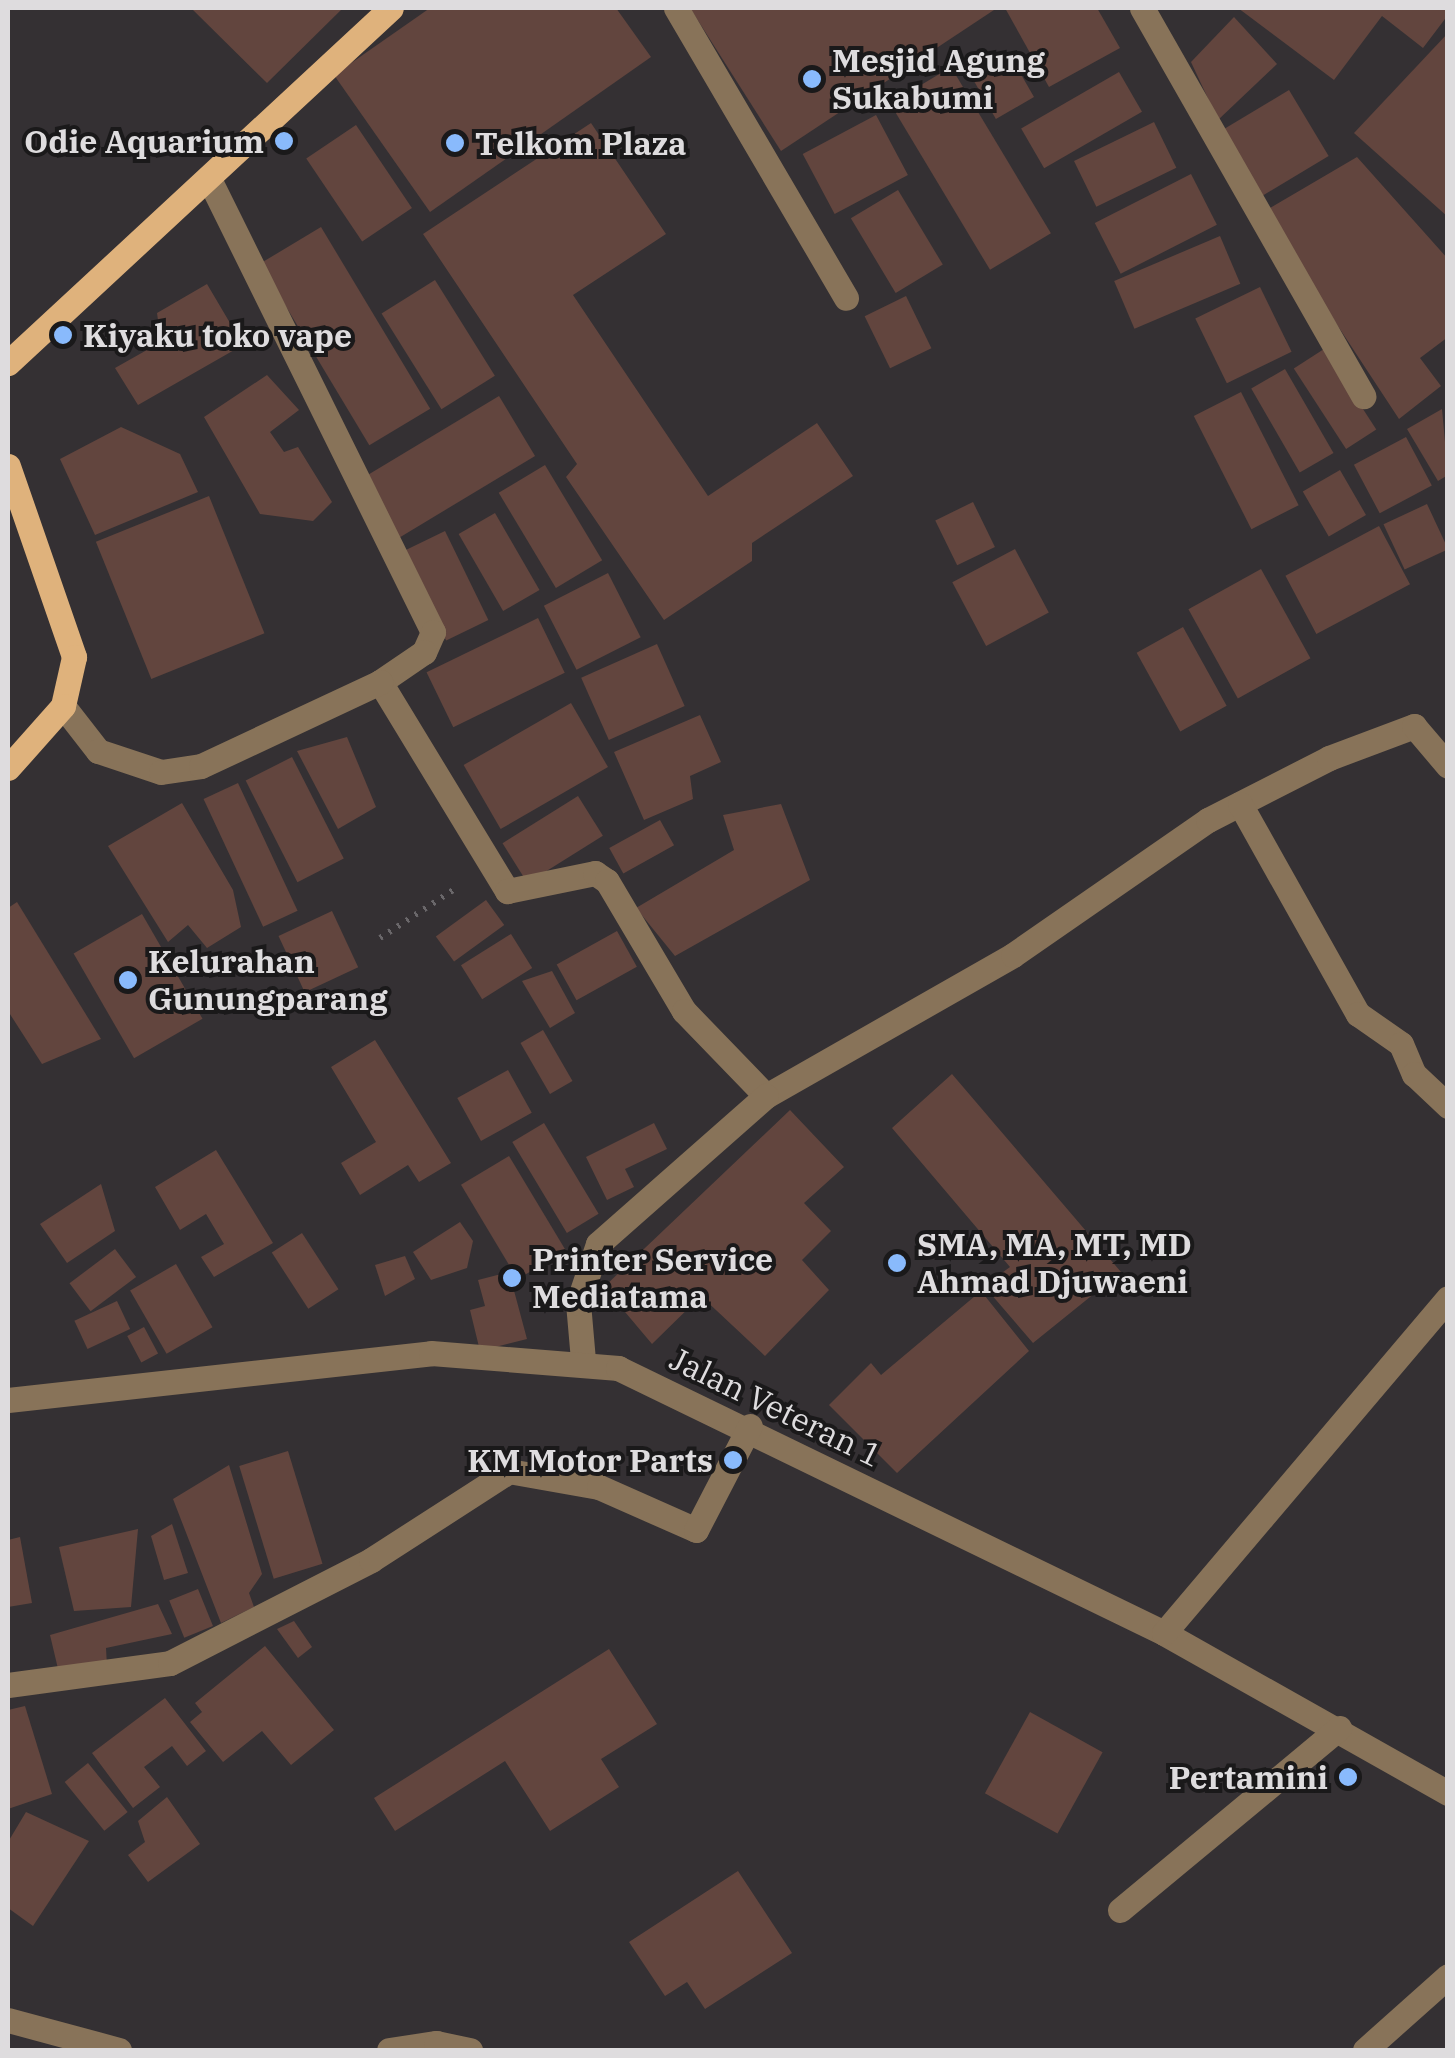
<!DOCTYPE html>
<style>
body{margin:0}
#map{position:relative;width:1455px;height:2058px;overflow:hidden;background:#343033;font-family:"IBM Plex Serif",serif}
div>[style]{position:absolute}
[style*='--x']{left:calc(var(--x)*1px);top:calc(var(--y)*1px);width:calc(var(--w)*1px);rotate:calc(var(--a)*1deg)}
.building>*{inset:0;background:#62453e;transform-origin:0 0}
.path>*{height:6px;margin-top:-3px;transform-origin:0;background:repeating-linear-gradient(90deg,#6a676a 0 2.5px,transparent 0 10.5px)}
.minor>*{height:25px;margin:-12.5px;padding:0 12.5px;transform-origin:12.5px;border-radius:12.5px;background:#887359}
.major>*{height:25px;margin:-12.5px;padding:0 12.5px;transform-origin:12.5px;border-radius:12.5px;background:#dfb27c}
.dots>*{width:28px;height:28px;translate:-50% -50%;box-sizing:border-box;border:5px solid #1a191a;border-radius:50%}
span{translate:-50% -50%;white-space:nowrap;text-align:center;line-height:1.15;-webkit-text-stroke:8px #1a191a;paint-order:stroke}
.poi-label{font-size:32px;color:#dedcde;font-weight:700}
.left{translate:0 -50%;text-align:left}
.right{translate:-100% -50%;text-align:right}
.street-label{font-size:32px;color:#dedcde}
.frame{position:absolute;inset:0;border:10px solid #dedcde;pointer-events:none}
</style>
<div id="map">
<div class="building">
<i style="clip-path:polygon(191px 8px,343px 8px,267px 83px)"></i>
<i style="clip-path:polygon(430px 8px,616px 8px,651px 57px,430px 212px,334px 75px)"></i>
<i style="clip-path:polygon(690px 8px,997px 8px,781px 151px)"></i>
<i style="clip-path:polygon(1005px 8px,1097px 8px,1120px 48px,1049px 87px)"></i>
<i style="clip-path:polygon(1238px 8px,1448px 8px,1448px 15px,1423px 48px,1382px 16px,1334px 80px)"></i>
<i style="clip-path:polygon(1234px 17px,1277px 64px,1218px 120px,1191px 62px)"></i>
<i style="clip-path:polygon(1448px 33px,1448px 217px,1354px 133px)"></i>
<i style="left:1008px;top:52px;width:52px;height:44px;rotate:60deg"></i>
<i style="left:951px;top:67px;width:194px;height:71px;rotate:59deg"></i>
<i style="left:1119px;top:72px;width:46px;height:113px;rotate:60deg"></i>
<i style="left:1289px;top:90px;width:77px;height:85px;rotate:59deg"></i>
<i style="left:876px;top:115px;width:68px;height:83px;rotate:62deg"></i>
<i style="left:1154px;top:122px;width:51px;height:89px;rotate:64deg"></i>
<i style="clip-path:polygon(591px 123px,666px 234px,573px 295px,708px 496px,817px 423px,853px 476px,752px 543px,752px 561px,664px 620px,566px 477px,577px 464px,423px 234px)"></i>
<i style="left:356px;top:125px;width:100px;height:60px;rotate:56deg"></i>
<i style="clip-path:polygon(1357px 157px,1448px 259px,1448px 337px,1420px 358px,1441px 386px,1399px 419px,1263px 212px)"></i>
<i style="left:1191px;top:174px;width:57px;height:108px;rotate:63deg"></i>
<i style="left:898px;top:190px;width:87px;height:55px;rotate:59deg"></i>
<i style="left:321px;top:227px;width:212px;height:71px;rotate:59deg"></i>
<i style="left:1220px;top:236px;width:52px;height:115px;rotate:67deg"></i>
<i style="left:435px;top:280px;width:113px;height:63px;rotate:58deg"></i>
<i style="clip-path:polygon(207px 284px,243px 345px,138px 405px,115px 368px,161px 342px,157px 313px)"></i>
<i style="left:1260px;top:287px;width:72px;height:72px;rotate:64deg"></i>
<i style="left:906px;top:296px;width:58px;height:46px;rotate:64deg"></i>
<i style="left:1324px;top:349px;width:96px;height:36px;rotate:57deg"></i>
<i style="left:1285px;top:369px;width:97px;height:39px;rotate:60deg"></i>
<i style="clip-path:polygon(267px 375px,299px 410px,270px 432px,284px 452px,298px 447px,332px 502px,313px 521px,260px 514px,204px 417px)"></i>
<i style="left:1241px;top:392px;width:127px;height:53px;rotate:63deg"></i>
<i style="left:499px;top:396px;width:70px;height:159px;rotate:59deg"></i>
<i style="clip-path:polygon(1442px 409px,1448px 475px,1438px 481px,1407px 429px)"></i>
<i style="clip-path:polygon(121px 427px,180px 454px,198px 492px,95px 535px,60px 459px)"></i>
<i style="left:1406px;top:437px;width:55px;height:59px;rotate:62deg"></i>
<i style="left:545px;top:465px;width:111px;height:54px;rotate:59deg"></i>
<i style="left:1340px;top:470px;width:52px;height:43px;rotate:60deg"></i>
<i style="left:209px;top:496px;width:148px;height:122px;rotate:68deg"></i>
<i style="left:973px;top:502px;width:50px;height:42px;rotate:64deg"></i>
<i style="left:1427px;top:504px;width:50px;height:48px;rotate:65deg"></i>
<i style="left:495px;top:513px;width:89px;height:42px;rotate:60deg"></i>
<i style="left:1379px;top:526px;width:66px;height:106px;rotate:62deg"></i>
<i style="left:445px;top:531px;width:99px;height:47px;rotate:64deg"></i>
<i style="left:1015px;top:549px;width:72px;height:71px;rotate:62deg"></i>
<i style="left:1261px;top:569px;width:102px;height:83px;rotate:61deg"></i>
<i style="left:608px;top:573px;width:72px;height:72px;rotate:63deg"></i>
<i style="left:538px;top:618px;width:61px;height:124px;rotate:64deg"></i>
<i style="left:1183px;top:627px;width:90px;height:53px;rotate:61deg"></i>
<i style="left:657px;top:644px;width:68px;height:83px;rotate:66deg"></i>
<i style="left:571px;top:703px;width:74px;height:124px;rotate:60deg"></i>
<i style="clip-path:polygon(700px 715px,721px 762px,690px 776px,693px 799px,644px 820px,614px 752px)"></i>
<i style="clip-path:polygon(347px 737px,376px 807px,338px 829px,297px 751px)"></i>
<i style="left:292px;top:757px;width:114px;height:52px;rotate:63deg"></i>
<i style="left:238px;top:783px;width:141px;height:38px;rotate:65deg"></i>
<i style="left:578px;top:796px;width:47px;height:89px;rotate:58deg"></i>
<i style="clip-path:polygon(182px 803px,233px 890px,241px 927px,207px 948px,188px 925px,168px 942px,108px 846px)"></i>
<i style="clip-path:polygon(781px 804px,810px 880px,675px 956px,636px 908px,734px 850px,723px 815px)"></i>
<i style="left:660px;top:820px;width:29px;height:58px;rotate:61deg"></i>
<i style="left:486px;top:900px;width:31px;height:62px;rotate:54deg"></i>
<i style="clip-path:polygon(17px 902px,101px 1039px,42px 1064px,8px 1011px,8px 908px)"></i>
<i style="left:332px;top:911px;width:62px;height:59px;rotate:65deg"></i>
<i style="left:142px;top:914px;width:121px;height:79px;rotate:60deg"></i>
<i style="left:617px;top:931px;width:41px;height:69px;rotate:61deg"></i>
<i style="left:511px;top:934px;width:40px;height:59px;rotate:58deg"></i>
<i style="clip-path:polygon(552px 971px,575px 1013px,550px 1028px,522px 981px)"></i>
<i style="left:543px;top:1030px;width:59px;height:26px;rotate:60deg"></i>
<i style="clip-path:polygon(375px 1040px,451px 1163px,419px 1182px,408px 1165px,360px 1195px,341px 1163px,376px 1142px,331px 1067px)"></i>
<i style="left:508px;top:1070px;width:49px;height:58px;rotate:61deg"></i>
<i style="clip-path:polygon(952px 1074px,1121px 1272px,1033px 1343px,984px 1286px,1010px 1267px,892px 1128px)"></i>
<i style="clip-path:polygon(790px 1110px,844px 1167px,804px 1203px,831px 1231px,802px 1260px,829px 1290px,765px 1356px,701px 1296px,652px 1344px,604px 1287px)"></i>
<i style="left:544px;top:1123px;width:106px;height:37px;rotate:59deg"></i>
<i style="clip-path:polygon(654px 1123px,667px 1149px,625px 1169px,634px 1187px,607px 1200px,586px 1157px)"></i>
<i style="clip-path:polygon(216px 1150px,273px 1243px,214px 1277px,201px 1257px,224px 1244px,206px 1214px,180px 1230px,155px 1187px)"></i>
<i style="left:509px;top:1156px;width:110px;height:56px;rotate:59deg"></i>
<i style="clip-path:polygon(101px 1184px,115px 1231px,67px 1263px,40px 1224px)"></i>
<i style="clip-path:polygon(460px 1222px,473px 1241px,467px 1268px,431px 1280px,413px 1252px)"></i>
<i style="left:302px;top:1233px;width:67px;height:36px;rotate:57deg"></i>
<i style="left:115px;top:1249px;width:35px;height:57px;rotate:53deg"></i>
<i style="clip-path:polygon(405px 1256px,415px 1279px,385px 1296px,375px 1265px)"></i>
<i style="left:176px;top:1264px;width:73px;height:53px;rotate:60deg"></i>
<i style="clip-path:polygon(509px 1272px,527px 1339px,480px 1351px,470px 1310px,485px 1306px,478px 1280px)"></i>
<i style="clip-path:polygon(981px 1291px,1029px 1351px,897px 1473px,829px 1405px,871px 1363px,881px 1375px)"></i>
<i style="left:117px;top:1301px;width:31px;height:47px;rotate:65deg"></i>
<i style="left:144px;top:1327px;width:30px;height:19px;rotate:62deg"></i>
<i style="left:288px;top:1451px;width:118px;height:51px;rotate:73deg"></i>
<i style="clip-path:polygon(229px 1465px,262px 1574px,249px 1593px,254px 1607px,221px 1623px,173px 1499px)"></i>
<i style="clip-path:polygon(172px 1524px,188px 1573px,164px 1580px,151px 1536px)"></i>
<i style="clip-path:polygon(138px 1529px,131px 1607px,74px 1611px,59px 1547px)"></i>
<i style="clip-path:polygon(20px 1537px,32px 1603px,8px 1607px,8px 1540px)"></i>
<i style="left:198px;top:1589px;width:40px;height:31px;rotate:68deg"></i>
<i style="clip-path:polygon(158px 1604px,172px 1634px,106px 1648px,107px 1666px,59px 1673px,50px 1635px)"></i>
<i style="clip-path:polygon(294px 1621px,312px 1647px,298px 1658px,277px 1629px)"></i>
<i style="clip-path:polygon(265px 1646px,334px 1730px,291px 1765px,262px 1731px,223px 1762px,190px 1722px,202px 1712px,195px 1703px)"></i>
<i style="clip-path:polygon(609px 1649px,657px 1724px,601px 1759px,619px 1787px,550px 1831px,505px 1761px,395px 1831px,374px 1798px)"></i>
<i style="clip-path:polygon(165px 1698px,206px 1751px,187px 1766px,172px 1746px,144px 1767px,160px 1787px,133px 1808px,92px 1753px)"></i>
<i style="clip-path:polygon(25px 1706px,52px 1794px,8px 1809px,8px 1710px)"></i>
<i style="left:1030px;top:1712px;width:83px;height:93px;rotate:29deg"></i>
<i style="left:88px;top:1763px;width:63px;height:30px;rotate:51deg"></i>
<i style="clip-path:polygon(167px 1797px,200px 1844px,148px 1882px,128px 1855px,145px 1842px,138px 1821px)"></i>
<i style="clip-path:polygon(26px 1812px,89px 1841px,33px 1926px,8px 1908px,8px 1842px)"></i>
<i style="clip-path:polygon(738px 1871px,792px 1953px,705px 2009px,687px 1982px,665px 1996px,629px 1942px)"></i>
</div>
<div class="path">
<i style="--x:380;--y:938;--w:93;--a:-33.2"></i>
</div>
<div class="minor">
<i style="--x:676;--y:8;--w:336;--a:59.6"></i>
<i style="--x:1142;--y:8;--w:447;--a:60.3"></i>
<i style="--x:211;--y:183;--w:501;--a:63.69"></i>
<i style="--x:433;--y:632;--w:22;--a:114"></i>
<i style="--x:424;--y:652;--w:53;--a:145.7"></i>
<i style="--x:380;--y:682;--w:245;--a:58.7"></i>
<i style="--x:507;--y:891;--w:90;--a:-11.6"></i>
<i style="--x:595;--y:873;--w:14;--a:34"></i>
<i style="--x:607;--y:881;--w:151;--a:59.4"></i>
<i style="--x:684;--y:1011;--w:118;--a:46"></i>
<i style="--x:766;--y:1096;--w:284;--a:-29.7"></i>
<i style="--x:1013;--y:955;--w:237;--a:-34.7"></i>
<i style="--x:1208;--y:820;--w:136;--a:-27.1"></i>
<i style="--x:1329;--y:758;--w:91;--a:-20.6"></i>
<i style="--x:1414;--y:726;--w:52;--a:49.6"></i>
<i style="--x:63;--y:706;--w:57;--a:52.1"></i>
<i style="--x:98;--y:751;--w:66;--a:18.4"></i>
<i style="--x:161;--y:772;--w:40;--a:-8.5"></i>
<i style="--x:201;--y:766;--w:198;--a:-25.1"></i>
<i style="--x:1240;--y:804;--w:241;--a:60.7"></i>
<i style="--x:1358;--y:1014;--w:52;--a:34.9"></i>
<i style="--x:1401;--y:1044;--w:33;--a:67"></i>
<i style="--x:1414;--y:1074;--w:47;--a:43.3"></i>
<i style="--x:583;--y:1360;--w:57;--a:-95"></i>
<i style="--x:578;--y:1303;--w:62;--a:-71.3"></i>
<i style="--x:598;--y:1244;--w:224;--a:-41.4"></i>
<i style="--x:8;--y:1400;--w:426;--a:-6.3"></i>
<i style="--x:431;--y:1353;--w:188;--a:4.6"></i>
<i style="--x:618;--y:1368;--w:607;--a:25.89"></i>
<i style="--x:1164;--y:1633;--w:326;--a:29.4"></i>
<i style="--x:1164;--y:1633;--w:439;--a:-49.7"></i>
<i style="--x:8;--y:1685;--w:163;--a:-7.7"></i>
<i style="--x:170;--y:1663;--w:226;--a:-27.1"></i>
<i style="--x:371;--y:1560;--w:164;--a:-32.8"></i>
<i style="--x:509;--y:1471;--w:91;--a:10.1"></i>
<i style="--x:599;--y:1487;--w:106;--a:23.9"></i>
<i style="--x:696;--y:1530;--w:117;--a:-62.6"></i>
<i style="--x:1120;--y:1910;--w:285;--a:-39.7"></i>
<i style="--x:8;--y:2020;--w:115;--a:15.1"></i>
<i style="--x:389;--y:2050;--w:48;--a:-8.5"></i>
<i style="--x:436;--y:2043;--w:35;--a:12"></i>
<i style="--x:1365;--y:2050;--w:111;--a:-41.7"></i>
</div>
<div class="major">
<i style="--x:8;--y:363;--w:522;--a:-42.83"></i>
<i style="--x:8;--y:466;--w:202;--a:70.9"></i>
<i style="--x:74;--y:657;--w:50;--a:102.7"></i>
<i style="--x:63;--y:706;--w:83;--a:131.6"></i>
</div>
<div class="dots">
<i style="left:812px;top:79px;background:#89bafc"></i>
<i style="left:284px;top:141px;background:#89bafc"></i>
<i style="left:455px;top:143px;background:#89bafc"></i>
<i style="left:63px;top:335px;background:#89bafc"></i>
<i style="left:128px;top:980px;background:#89bafc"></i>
<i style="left:897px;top:1263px;background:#89bafc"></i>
<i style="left:512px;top:1278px;background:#89bafc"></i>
<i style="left:733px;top:1460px;background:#89bafc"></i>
<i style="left:1348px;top:1777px;background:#89bafc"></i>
</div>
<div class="poi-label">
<span class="left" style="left:832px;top:79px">Mesjid Agung<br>Sukabumi</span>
<span class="right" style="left:264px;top:141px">Odie Aquarium</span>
<span class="left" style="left:475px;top:143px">Telkom Plaza</span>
<span class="left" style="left:83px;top:335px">Kiyaku toko vape</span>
<span class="left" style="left:148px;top:980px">Kelurahan<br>Gunungparang</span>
<span class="left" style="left:917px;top:1263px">SMA, MA, MT, MD<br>Ahmad Djuwaeni</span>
<span class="left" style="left:532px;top:1278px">Printer Service<br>Mediatama</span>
<span class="right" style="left:713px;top:1460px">KM Motor Parts</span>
<span class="right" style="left:1328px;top:1777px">Pertamini</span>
</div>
<div class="street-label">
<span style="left:776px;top:1407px;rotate:26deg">Jalan Veteran 1</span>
</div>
<div class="frame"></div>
</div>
